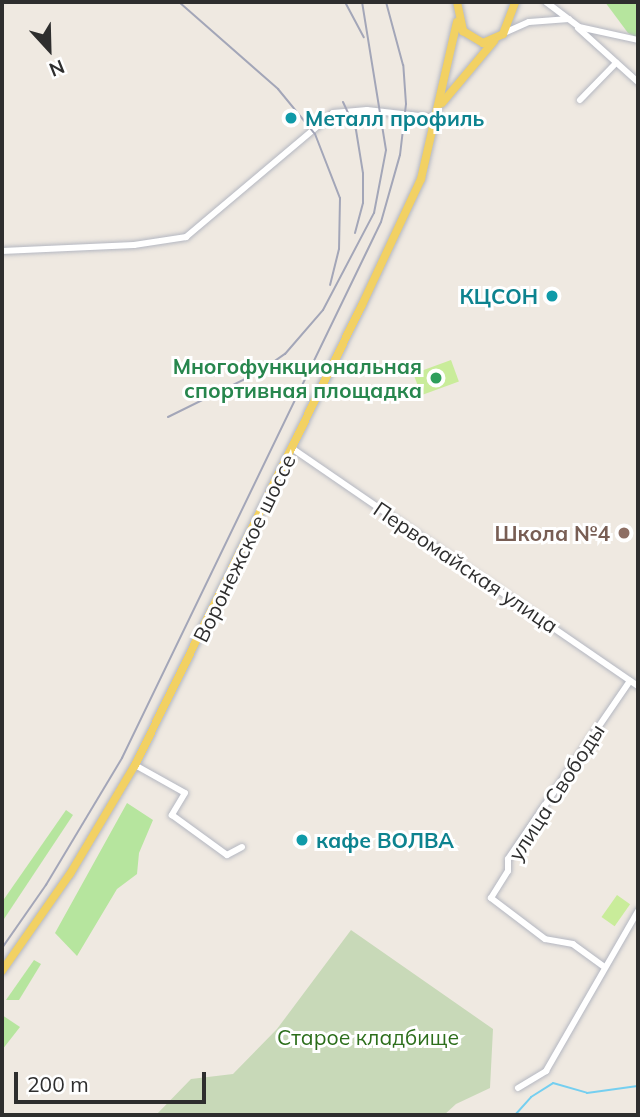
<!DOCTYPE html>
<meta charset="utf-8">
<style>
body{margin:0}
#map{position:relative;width:640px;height:1117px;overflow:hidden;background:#efe9e1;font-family:Mulish,sans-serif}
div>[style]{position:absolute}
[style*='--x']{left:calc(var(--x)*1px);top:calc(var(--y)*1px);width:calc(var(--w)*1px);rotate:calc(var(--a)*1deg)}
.green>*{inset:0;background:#b6e59e}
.cemetery>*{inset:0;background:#c8d9b8}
.pitch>*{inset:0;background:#c9ec9a;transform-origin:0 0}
.stream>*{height:2px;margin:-1px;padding:0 1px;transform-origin:1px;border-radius:1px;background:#75cff0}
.roads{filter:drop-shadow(0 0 2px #b4b7c1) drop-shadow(0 0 2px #b4b7c1)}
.minor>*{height:6px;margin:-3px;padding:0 3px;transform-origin:3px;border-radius:3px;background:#fff}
.major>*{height:8px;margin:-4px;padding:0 4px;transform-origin:4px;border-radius:4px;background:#f2d163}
.rail>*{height:2px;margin:-1px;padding:0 1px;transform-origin:1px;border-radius:1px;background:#a3a6b8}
.dots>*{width:19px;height:19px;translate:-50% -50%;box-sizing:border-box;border:4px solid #fff;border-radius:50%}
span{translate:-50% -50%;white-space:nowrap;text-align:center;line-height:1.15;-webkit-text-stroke:6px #fff;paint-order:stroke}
.culture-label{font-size:21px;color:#0d838f;font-weight:700}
.left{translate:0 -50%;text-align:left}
.right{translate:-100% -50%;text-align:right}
.leisure-label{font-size:21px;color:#27864d;font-weight:700}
.education-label{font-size:21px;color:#785e54;font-weight:700}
.street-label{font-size:21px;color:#2e2e2e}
.park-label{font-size:21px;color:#2c6e1b}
.frame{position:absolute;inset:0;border:4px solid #2e2e2e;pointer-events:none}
.north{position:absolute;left:14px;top:14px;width:70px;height:70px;-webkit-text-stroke:5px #fff;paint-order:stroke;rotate:158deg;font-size:19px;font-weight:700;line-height:28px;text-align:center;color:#2e2e2e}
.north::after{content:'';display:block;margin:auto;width:24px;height:32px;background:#2e2e2e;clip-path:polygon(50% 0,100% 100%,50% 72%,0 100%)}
.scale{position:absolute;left:14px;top:1072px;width:192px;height:32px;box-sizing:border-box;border:4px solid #2e2e2e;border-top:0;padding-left:9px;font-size:21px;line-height:24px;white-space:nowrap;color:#2e2e2e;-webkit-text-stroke:5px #fff;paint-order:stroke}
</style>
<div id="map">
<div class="green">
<i style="clip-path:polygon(605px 2px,638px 2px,638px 38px,628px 33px)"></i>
<i style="clip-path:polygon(127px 803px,153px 820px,139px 853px,137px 874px,117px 889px,77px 956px,55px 933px)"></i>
<i style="clip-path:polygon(66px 810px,73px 815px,2px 922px,2px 902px)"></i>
<i style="clip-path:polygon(34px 960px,41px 964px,19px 1000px,6px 1000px)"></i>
<i style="clip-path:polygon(2px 1015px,20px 1027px,2px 1050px)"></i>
</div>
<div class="cemetery">
<i style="clip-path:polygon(351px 930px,493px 1029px,490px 1088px,456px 1104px,444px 1115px,156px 1115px,191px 1079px,233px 1074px,277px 1029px)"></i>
</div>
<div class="pitch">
<i style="left:451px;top:360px;width:23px;height:40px;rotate:70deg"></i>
<i style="left:617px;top:895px;width:16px;height:27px;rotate:35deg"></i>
</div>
<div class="stream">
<i style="--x:515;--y:1115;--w:24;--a:-48"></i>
<i style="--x:531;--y:1097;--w:26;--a:-32"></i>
<i style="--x:553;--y:1083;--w:35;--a:16"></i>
<i style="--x:587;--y:1093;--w:51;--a:-7.8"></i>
</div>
<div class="roads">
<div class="minor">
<i style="--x:546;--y:2;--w:41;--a:37.1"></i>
<i style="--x:579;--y:27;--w:60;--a:12.4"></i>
<i style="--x:578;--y:28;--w:81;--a:42"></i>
<i style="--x:504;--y:33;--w:27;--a:-24"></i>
<i style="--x:529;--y:22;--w:40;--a:-4.3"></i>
<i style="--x:580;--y:100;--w:52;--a:-45.8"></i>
<i style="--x:2;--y:251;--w:132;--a:-2.6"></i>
<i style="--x:134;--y:245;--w:53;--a:-8.7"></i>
<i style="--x:186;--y:237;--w:192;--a:-40.1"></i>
<i style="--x:333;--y:113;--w:34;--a:-5"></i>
<i style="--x:367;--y:110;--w:70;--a:6.5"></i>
<i style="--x:293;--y:449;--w:419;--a:34.5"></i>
<i style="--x:135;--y:765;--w:57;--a:29.2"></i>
<i style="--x:185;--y:793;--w:26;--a:121"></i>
<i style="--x:172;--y:815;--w:68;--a:36"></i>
<i style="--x:227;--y:855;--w:17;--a:-28"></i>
<i style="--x:603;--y:966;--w:37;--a:-144"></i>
<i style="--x:573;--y:944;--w:28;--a:-170"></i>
<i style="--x:545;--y:939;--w:68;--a:-142.8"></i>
<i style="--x:491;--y:898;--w:32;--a:-58"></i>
<i style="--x:508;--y:871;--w:12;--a:-90"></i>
<i style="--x:508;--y:859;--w:216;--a:-55.6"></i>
<i style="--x:518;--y:1088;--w:33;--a:-31"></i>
<i style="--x:546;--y:1071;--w:185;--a:-60.1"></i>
</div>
<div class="major">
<i style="--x:457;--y:2;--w:30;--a:78"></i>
<i style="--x:463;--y:31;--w:23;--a:31"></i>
<i style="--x:483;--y:43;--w:22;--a:-24"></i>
<i style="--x:503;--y:34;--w:34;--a:-69"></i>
<i style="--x:442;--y:103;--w:81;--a:-50"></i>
<i style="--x:2;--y:971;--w:118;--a:-55"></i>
<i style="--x:70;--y:874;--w:127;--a:-59.2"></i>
<i style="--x:135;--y:765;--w:513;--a:-63.73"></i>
<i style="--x:362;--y:305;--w:139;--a:-64.9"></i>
<i style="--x:421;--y:179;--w:161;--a:-77.1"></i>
</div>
</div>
<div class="rail">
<i style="--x:179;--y:2;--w:132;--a:41.3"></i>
<i style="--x:278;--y:89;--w:58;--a:50.6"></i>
<i style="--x:315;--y:134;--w:69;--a:68.7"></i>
<i style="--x:340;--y:198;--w:51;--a:91.1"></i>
<i style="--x:339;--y:249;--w:37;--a:104"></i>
<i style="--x:345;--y:2;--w:40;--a:62"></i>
<i style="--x:343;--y:102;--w:31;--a:65"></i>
<i style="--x:356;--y:130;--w:44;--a:80.8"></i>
<i style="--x:363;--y:173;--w:30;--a:90"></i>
<i style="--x:363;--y:203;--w:31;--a:105"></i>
<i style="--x:168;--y:417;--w:102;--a:-26.3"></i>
<i style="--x:259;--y:372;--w:32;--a:-35"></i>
<i style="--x:285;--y:354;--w:58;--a:-49.2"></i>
<i style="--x:323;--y:310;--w:110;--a:-62.3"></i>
<i style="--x:374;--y:213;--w:64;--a:-79.2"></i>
<i style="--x:386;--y:150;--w:150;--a:-99.2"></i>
<i style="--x:2;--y:948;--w:77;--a:-55.1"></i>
<i style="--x:46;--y:885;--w:148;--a:-59.1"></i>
<i style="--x:122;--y:758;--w:595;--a:-64.21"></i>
<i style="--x:381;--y:222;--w:70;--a:-74.2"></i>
<i style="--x:400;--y:155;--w:51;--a:-83.3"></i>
<i style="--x:406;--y:104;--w:39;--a:-94"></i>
<i style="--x:403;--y:65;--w:65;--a:-105.1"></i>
</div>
<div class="dots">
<i style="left:291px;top:118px;background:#0f9aa8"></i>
<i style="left:552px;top:296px;background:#0f9aa8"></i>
<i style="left:436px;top:378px;background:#2e9e5b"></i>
<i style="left:624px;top:533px;background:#8d6e63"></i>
<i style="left:302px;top:840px;background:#0f9aa8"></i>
</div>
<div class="culture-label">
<span class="left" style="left:305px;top:118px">Металл профиль</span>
<span class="right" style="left:538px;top:296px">КЦСОН</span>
<span class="left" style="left:316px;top:840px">кафе ВОЛВА</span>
</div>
<div class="leisure-label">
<span class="right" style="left:422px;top:378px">Многофункциональная<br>спортивная площадка</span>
</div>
<div class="education-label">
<span class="right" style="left:610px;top:533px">Школа №4</span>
</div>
<div class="street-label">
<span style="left:244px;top:548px;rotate:-64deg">Воронежское шоссе</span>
<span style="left:466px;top:567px;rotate:34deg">Первомайская улица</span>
<span style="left:556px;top:792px;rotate:-57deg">улица Свободы</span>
</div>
<div class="park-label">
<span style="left:368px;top:1037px">Старое кладбище</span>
</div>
<div class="frame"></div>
<div class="north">N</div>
<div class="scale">200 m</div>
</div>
